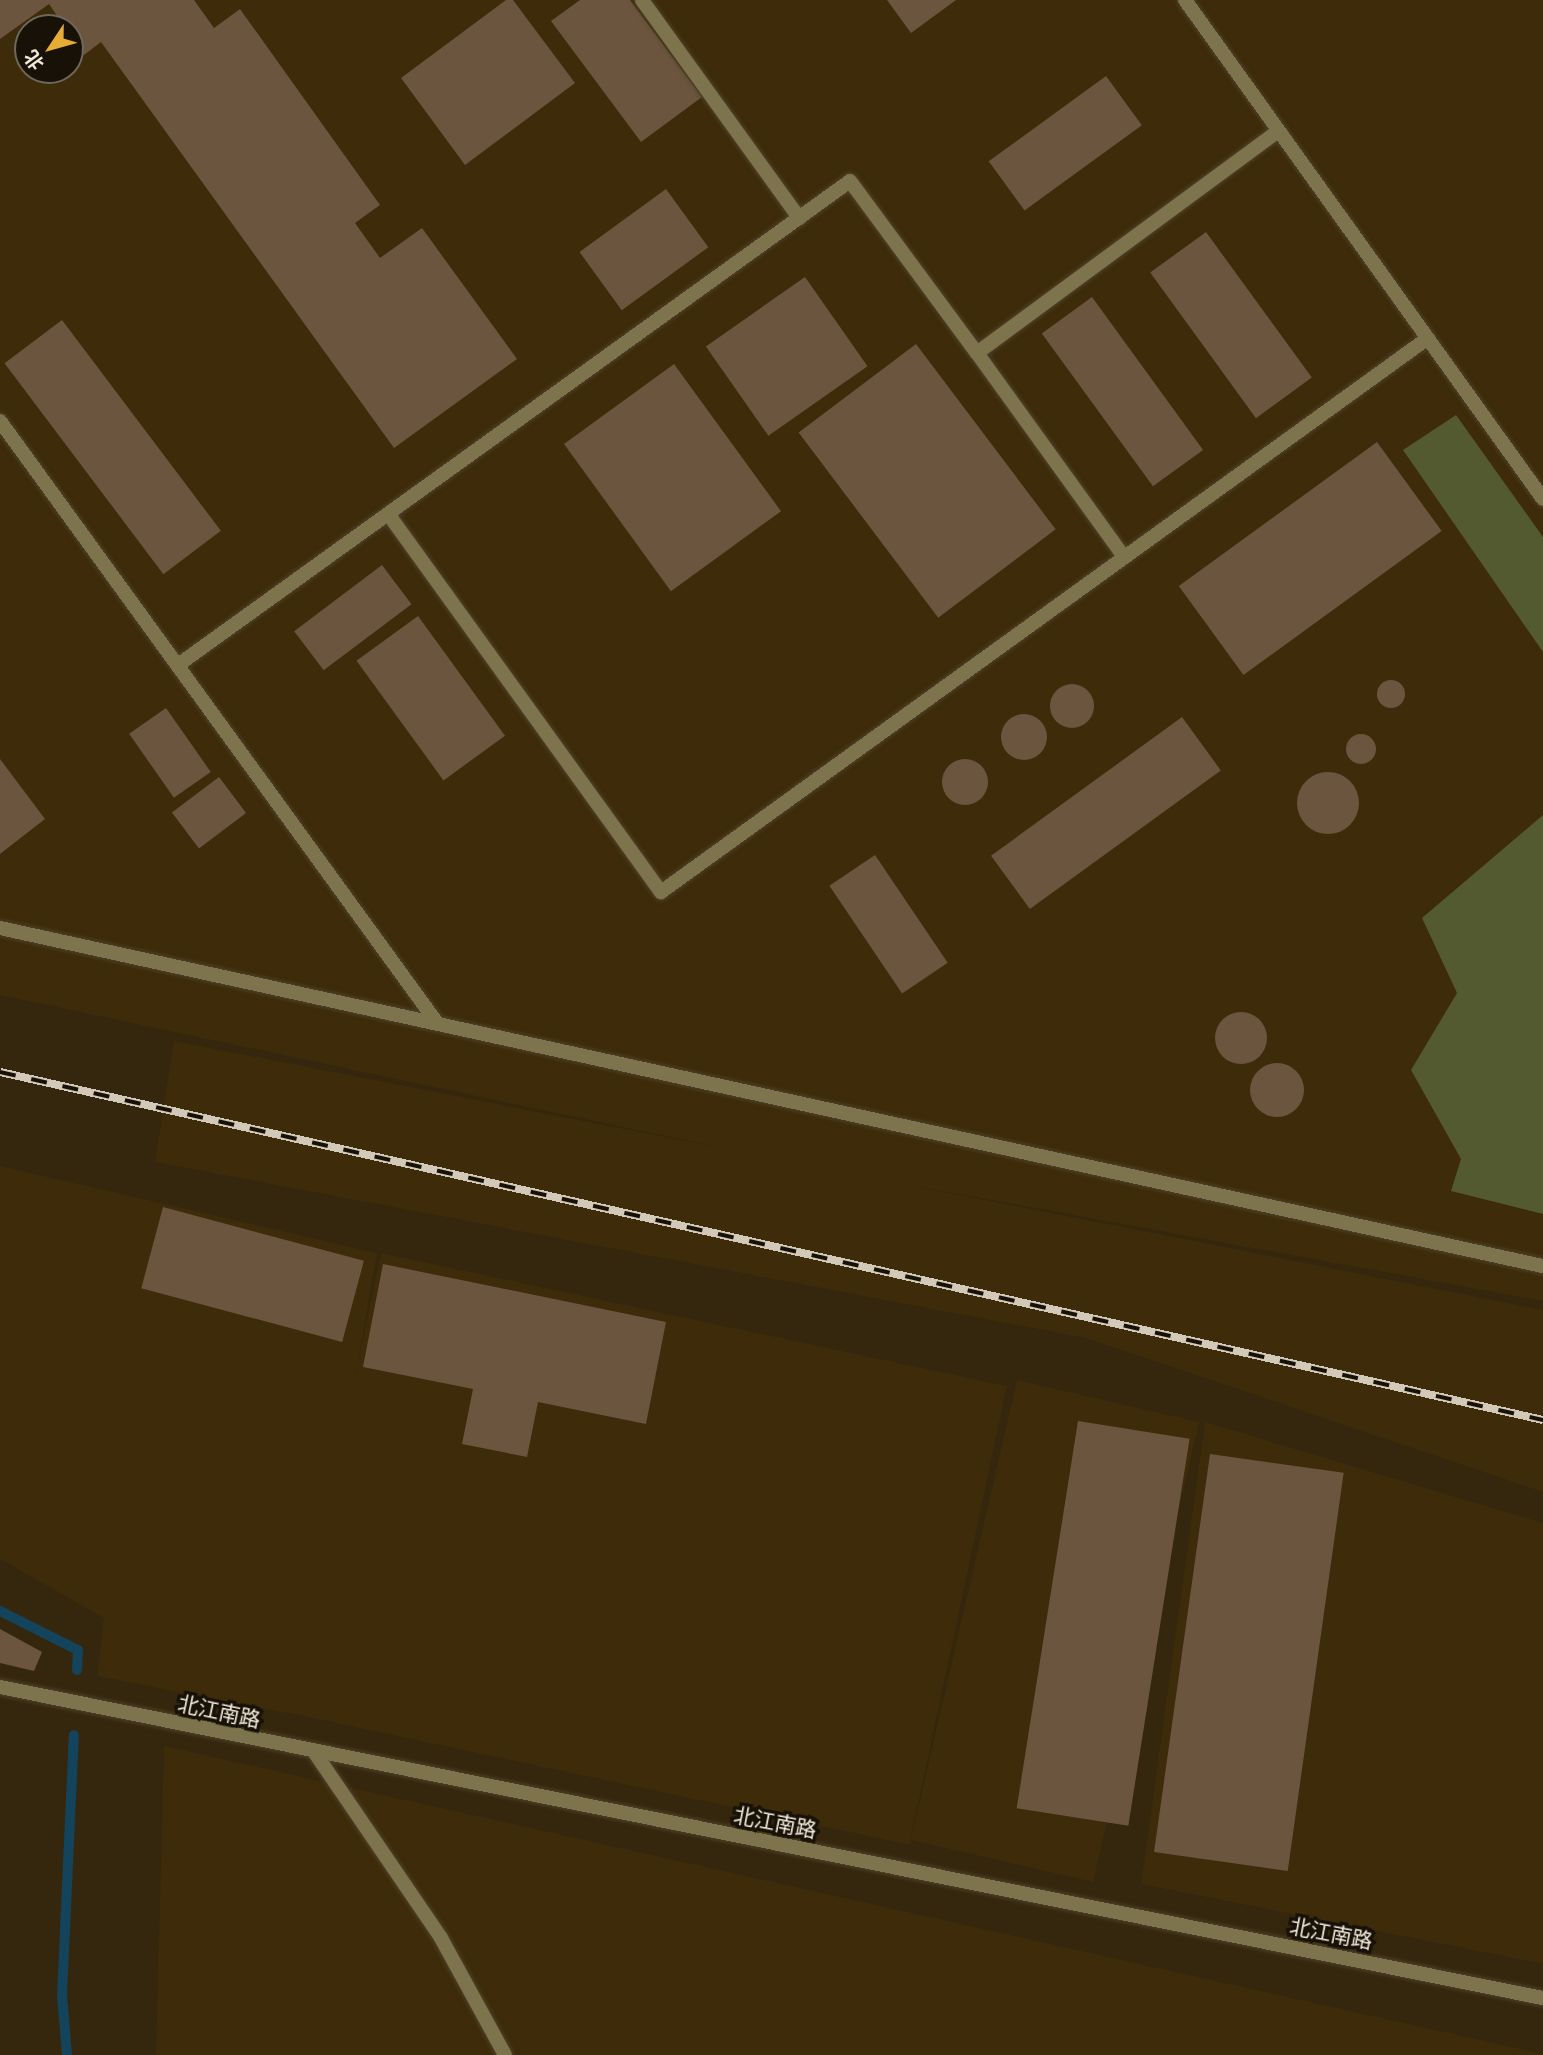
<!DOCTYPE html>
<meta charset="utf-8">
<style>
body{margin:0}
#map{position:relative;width:1543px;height:2055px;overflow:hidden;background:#35270d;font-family:Raleway,"Noto Sans SC",sans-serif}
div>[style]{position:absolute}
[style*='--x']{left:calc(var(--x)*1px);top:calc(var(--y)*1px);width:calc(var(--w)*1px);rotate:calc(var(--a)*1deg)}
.built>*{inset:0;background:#3d2b09;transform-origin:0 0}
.forest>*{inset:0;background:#545a2f}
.stream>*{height:10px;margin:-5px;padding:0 5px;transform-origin:5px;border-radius:5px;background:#14445c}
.building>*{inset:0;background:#6b553f;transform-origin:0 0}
.round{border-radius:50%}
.roads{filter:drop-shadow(0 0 2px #4f422a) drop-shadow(0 0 2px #4f422a)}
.service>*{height:14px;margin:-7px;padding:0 7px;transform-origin:7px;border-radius:7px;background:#7d734d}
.tertiary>*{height:14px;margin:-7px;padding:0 7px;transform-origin:7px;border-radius:7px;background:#7d734d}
.rail>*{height:8px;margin-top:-4px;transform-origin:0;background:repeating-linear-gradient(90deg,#171107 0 16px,#d3c9b9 0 32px);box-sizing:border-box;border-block:2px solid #d3c9b9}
span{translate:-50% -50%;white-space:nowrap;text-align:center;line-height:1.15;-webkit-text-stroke:7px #171107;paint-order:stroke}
.street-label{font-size:21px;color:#f2e9da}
.north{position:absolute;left:14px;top:14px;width:70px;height:70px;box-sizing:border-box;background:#171107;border:2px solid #6f675b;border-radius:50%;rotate:234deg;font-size:19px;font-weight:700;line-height:28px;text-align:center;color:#f2e9da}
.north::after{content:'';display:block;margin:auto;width:24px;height:32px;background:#e6ad36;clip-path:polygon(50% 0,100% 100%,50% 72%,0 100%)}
</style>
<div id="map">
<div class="built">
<i style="clip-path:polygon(evenodd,0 0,1543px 0,1543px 1301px,904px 1184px,1543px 1310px,1543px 1492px,1086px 1338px,155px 1162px,174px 1041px,722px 1148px,0 995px,0 0,28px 28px,70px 28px,70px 70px,28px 70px,28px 28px)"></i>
<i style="clip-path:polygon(0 1166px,377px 1253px,296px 1715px,97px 1676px,104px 1618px,0 1559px)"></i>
<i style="left:381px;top:1253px;width:640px;height:469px;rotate:12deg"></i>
<i style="left:1017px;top:1380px;width:187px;height:472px;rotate:13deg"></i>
<i style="clip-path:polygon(1205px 1422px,1543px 1523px,1543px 1964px,1141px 1884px)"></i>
<i style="clip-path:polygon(164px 1746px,1543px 2054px,1543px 2055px,156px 2055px)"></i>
</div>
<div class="forest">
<i style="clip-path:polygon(1456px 415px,1543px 537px,1543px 652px,1403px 450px)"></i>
<i style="clip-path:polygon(1543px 815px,1543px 1214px,1451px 1191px,1461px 1159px,1411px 1070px,1457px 993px,1422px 918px)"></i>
</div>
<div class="stream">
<i style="--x:0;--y:1611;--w:87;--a:26.6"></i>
<i style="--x:78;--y:1650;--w:20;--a:93"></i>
<i style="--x:67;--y:2055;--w:59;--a:-94.8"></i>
<i style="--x:62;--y:1996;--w:261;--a:-87.4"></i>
</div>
<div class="building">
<i style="clip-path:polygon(0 0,194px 0,214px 28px,240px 9px,380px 205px,355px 223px,380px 258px,422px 228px,517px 359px,394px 448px,101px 42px,84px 55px,49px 4px,0 39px)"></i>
<i style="clip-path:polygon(506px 0,513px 0,575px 83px,465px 165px,401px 78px)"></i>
<i style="clip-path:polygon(580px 0,630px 0,702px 97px,641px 142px,551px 21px)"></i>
<i style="clip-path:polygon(887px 0,956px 0,911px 33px)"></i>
<i style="left:1106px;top:76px;width:61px;height:145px;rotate:54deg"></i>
<i style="left:666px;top:189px;width:72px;height:107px;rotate:54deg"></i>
<i style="left:1206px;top:232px;width:180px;height:69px;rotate:54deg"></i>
<i style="left:805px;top:277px;width:109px;height:121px;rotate:55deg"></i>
<i style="left:1092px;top:297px;width:189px;height:62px;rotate:54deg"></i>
<i style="left:62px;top:320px;width:264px;height:72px;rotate:53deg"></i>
<i style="left:916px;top:344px;width:232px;height:147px;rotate:53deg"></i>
<i style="left:674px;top:364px;width:182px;height:136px;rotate:54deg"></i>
<i style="left:1377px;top:442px;width:110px;height:245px;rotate:54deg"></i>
<i style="left:382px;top:565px;width:49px;height:110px;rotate:53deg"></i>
<i style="left:418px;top:616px;width:148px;height:76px;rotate:54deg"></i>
<i class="round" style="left:1377px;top:680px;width:28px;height:28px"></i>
<i class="round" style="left:1050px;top:684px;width:44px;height:44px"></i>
<i style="left:166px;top:708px;width:78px;height:45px;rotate:55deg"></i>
<i class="round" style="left:1001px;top:714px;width:46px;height:46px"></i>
<i style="left:1182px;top:717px;width:66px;height:236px;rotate:54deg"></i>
<i class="round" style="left:1346px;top:734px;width:30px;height:30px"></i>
<i class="round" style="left:942px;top:759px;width:46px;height:46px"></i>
<i style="clip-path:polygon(0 759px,45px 819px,0 854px)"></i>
<i class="round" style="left:1297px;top:772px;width:62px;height:62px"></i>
<i style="left:219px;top:777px;width:45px;height:59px;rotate:53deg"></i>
<i style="left:875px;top:855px;width:130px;height:55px;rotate:56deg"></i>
<i class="round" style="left:1215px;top:1012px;width:52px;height:52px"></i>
<i class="round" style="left:1250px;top:1063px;width:54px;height:54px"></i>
<i style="left:163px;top:1207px;width:208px;height:84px;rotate:15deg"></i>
<i style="clip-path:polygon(383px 1264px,666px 1322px,646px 1424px,538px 1402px,527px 1457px,462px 1444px,473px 1389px,363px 1367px)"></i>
<i style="left:1078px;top:1421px;width:113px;height:392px;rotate:9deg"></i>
<i style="left:1210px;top:1454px;width:135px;height:402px;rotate:8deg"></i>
<i style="clip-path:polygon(0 1629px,42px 1652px,34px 1671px,0 1663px)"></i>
</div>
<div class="roads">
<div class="service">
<i style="--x:642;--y:0;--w:269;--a:54.2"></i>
<i style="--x:1185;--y:0;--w:614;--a:54.34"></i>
<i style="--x:977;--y:353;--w:251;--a:54.2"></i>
<i style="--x:0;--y:421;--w:744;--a:54.02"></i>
<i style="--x:389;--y:515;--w:465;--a:54.2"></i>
<i style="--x:661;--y:892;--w:946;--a:-35.84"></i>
<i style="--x:178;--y:665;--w:828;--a:-35.76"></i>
<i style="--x:850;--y:181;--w:214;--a:53.6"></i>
<i style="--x:977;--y:353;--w:374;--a:-36.4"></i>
<i style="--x:0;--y:928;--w:1580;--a:12.36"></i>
<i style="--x:315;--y:1753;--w:224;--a:55.7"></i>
<i style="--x:441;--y:1938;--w:133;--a:61.3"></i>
</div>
<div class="tertiary">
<i style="--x:0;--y:1687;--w:1574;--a:11.4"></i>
</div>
</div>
<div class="rail">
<i style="--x:0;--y:1072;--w:1582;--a:12.71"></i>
</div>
<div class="street-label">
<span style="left:219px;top:1712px;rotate:12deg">北江南路</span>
<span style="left:775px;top:1823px;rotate:11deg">北江南路</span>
<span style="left:1331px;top:1934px;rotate:11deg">北江南路</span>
</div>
<div class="north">北</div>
</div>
